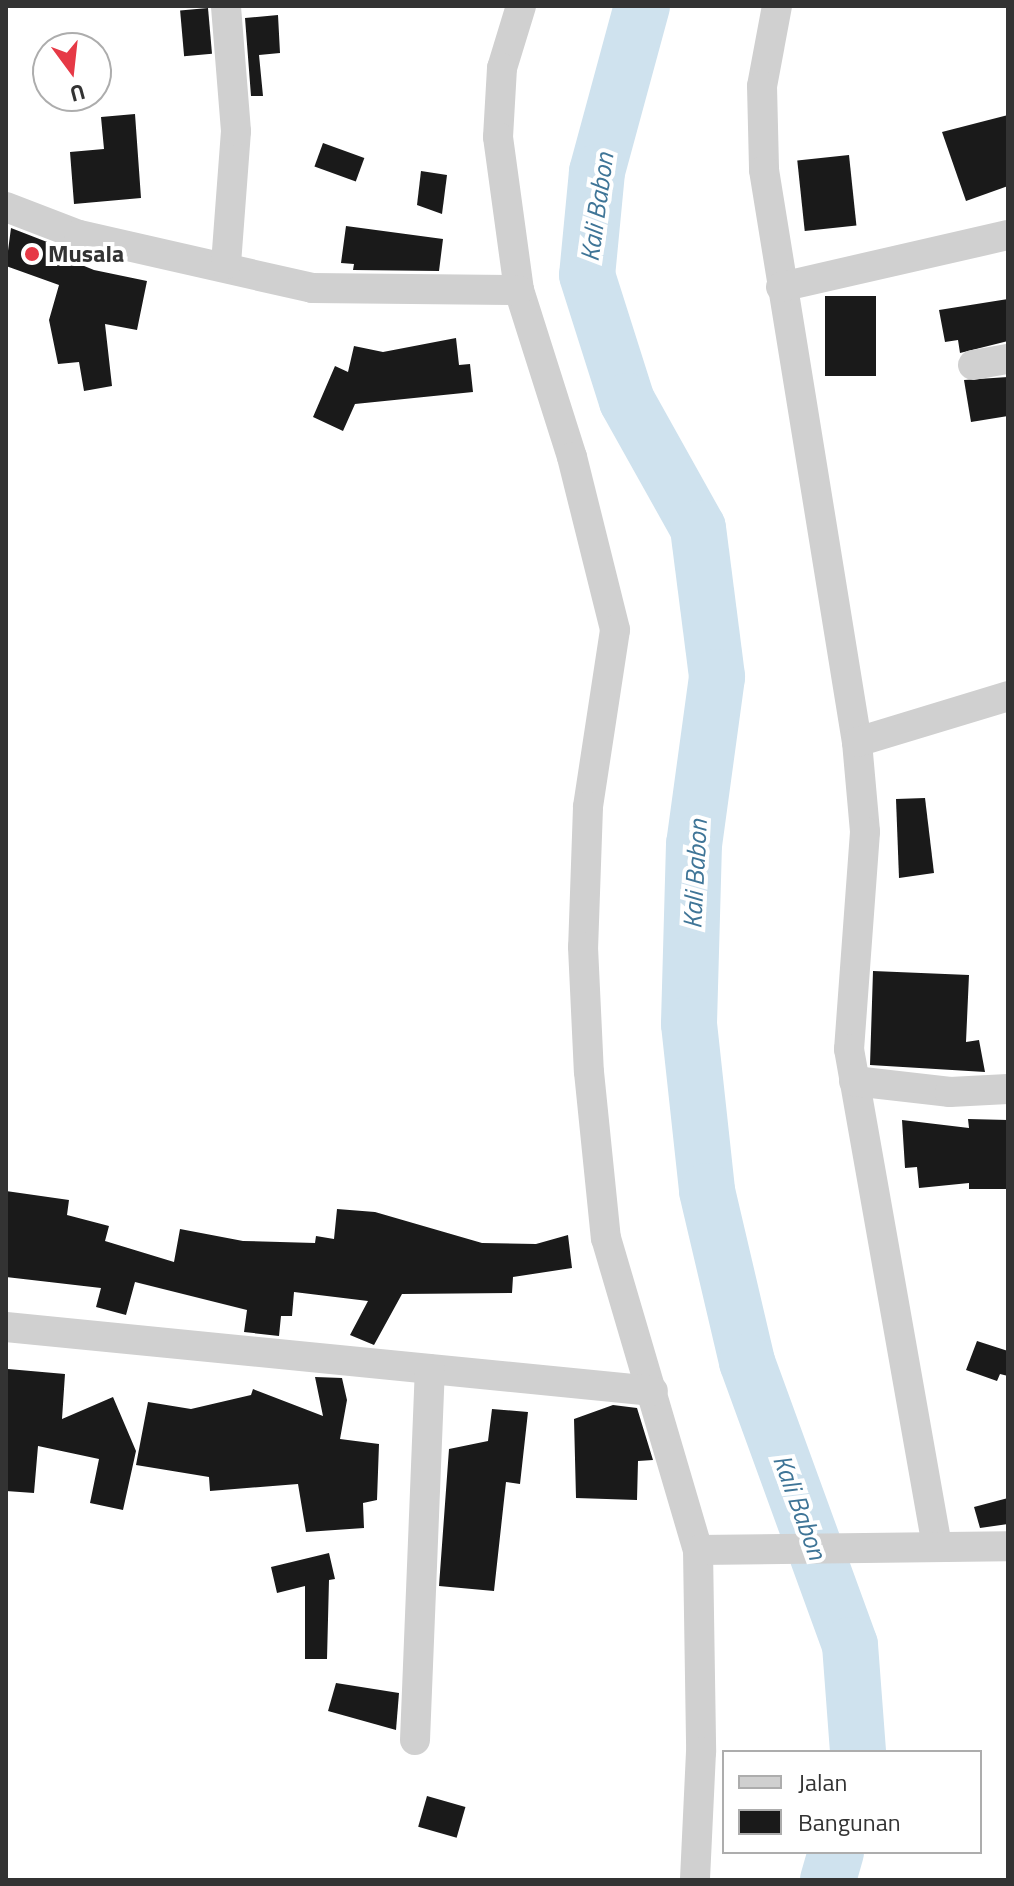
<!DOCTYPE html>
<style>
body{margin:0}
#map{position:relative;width:1014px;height:1886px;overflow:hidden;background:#fff;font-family:"Titillium Web",sans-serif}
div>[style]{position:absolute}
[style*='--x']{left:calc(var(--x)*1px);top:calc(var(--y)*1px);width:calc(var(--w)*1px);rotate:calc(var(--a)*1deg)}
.river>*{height:56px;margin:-28px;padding:0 28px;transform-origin:28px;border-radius:28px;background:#cfe2ee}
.building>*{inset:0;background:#1a1a1a;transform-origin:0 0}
.minor>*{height:30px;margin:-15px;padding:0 15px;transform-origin:15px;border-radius:15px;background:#d0d0d0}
.dots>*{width:22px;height:22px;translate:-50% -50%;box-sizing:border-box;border:4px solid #fff;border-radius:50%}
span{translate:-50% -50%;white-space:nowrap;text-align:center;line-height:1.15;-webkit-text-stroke:8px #fff;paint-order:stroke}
.poi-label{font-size:24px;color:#333;font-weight:700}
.left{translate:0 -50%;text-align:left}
.water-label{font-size:26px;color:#3f7597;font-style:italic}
.frame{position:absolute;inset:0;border:8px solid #333;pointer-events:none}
.legend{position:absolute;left:722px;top:1750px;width:260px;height:104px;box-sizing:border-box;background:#fff;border:2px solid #adadad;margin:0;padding:10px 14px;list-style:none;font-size:24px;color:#333}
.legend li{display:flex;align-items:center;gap:16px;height:40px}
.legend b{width:40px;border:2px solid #adadad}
.north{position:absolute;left:32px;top:32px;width:80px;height:80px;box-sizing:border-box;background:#fff;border:2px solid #adadad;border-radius:50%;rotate:165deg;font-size:22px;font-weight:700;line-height:32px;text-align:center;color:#333}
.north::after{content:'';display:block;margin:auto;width:28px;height:36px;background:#e63946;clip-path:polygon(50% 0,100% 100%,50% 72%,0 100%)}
</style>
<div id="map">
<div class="river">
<i style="--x:642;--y:6;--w:172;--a:105.2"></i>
<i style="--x:597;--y:172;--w:103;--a:95.5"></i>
<i style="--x:587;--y:275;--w:132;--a:72.4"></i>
<i style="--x:627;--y:401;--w:145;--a:60.8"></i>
<i style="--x:698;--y:528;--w:150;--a:82.7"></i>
<i style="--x:717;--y:677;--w:169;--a:97.8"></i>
<i style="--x:694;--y:844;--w:180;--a:91.6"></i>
<i style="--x:689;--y:1024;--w:168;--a:83.8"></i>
<i style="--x:707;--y:1191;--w:176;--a:76.8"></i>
<i style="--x:747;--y:1362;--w:301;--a:70"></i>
<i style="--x:850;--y:1645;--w:107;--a:85.7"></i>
<i style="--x:828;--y:1880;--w:29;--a:-74"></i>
</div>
<div class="building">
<i style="left:208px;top:8px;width:46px;height:28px;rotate:85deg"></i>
<i style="clip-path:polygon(278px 15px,280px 53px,259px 55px,263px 96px,251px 96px,245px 18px)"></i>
<i style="clip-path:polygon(135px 114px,141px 198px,74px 204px,70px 152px,104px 149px,101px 117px)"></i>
<i style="clip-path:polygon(1008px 115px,1008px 186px,966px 201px,942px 132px)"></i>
<i style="left:323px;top:143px;width:44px;height:25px;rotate:20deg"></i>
<i style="left:849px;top:155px;width:71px;height:52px;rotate:84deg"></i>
<i style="clip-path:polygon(421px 171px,447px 175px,442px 214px,417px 205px)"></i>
<i style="clip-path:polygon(346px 226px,443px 239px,439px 271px,353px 270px,354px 264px,341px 263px)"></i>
<i style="clip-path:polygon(11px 228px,60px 247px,57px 255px,94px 270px,147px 281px,137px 330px,105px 324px,112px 386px,84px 391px,79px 362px,58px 364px,49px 320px,59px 285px,6px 266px)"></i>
<i style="left:825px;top:296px;width:51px;height:80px"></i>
<i style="clip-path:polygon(1008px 299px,1008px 341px,960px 353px,958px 340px,945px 342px,939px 310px)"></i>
<i style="clip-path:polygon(456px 338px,459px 365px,470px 364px,473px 392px,355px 404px,343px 431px,313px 417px,335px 366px,348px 372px,354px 346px,383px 352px)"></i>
<i style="clip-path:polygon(1008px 377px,1008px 416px,971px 422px,964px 380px)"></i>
<i style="clip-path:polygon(925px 798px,934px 873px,899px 878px,896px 799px)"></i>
<i style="clip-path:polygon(873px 971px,969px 975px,966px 1042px,979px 1040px,985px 1072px,870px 1065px)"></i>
<i style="clip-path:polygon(968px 1119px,1008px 1120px,1008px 1189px,969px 1189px,969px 1183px,919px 1188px,917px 1167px,905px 1168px,902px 1120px,969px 1128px)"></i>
<i style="clip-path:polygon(6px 1191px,69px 1200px,67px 1215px,109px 1226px,105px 1241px,174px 1262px,180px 1229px,243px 1241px,315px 1243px,316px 1236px,334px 1239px,337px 1209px,375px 1212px,482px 1243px,536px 1244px,568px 1235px,572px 1268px,513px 1277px,512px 1293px,402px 1294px,374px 1345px,350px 1335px,368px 1301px,294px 1292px,292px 1316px,281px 1316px,279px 1336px,244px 1332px,247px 1310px,135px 1282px,126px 1315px,96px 1307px,101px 1288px,6px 1277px)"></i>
<i style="clip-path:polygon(977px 1341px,1008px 1351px,1008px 1376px,1000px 1374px,997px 1381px,966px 1370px)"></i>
<i style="clip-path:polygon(8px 1369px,65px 1374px,62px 1419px,113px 1397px,136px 1451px,123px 1510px,90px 1503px,99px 1459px,38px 1446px,34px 1493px,6px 1491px)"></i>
<i style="clip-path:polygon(315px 1377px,342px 1378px,347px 1400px,340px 1439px,379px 1444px,377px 1500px,363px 1503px,364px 1528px,306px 1532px,298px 1484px,210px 1491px,209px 1477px,136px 1465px,148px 1402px,191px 1409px,251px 1395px,253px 1389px,323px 1416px)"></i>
<i style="clip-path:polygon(613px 1405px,637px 1408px,653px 1460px,638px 1461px,637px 1500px,576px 1498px,574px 1419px)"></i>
<i style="clip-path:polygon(492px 1409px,528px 1412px,520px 1484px,506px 1482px,494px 1591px,439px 1586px,449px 1449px,488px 1441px)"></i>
<i style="clip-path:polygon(1008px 1498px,1008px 1524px,980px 1528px,974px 1507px)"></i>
<i style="clip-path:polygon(329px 1553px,335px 1579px,329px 1580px,327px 1659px,305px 1659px,305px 1586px,277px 1593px,271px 1567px)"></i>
<i style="clip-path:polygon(336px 1683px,399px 1693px,396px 1730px,328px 1711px)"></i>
<i style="left:427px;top:1796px;width:40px;height:32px;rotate:16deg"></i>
</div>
<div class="minor">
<i style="--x:521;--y:6;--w:65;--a:107"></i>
<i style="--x:502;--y:68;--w:69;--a:93.3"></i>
<i style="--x:498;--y:137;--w:154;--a:82.2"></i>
<i style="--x:519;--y:290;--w:175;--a:72.4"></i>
<i style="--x:572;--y:457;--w:178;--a:76"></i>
<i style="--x:615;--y:630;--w:179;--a:98.7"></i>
<i style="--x:588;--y:807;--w:140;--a:92"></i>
<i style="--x:583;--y:947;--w:125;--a:87.3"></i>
<i style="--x:589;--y:1072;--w:167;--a:84.2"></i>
<i style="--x:606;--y:1238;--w:325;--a:73.6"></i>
<i style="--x:698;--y:1550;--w:202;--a:89.1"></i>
<i style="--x:701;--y:1752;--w:128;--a:92.7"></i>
<i style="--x:777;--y:6;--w:81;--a:100.6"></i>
<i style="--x:762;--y:86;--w:84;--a:88.6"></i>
<i style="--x:764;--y:170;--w:580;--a:80.77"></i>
<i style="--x:857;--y:742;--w:90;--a:84.9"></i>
<i style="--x:865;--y:832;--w:218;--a:94.2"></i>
<i style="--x:849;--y:1049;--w:505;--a:79.96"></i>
<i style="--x:6;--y:207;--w:78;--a:21"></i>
<i style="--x:79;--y:235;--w:239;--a:12.8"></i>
<i style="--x:312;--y:288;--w:207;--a:0.6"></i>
<i style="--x:226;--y:264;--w:133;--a:-85.7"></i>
<i style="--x:236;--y:131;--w:125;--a:-94.6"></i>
<i style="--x:781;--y:287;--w:233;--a:-12.9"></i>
<i style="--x:973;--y:365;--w:36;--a:-10"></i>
<i style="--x:857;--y:742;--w:158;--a:-16.9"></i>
<i style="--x:854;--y:1081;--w:97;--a:6.5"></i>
<i style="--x:950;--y:1092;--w:58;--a:-3"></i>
<i style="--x:6;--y:1327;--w:650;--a:5.65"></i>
<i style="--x:698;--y:1550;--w:310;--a:-0.7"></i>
<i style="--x:415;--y:1740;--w:371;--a:-87.7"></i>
</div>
<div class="dots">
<i style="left:32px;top:254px;background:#e63946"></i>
</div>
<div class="poi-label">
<span class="left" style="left:48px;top:254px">Musala</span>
</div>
<div class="water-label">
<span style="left:597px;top:207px;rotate:-82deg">Kali Babon</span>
<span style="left:695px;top:874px;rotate:-87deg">Kali Babon</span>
<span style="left:800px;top:1507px;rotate:70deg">Kali Babon</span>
</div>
<div class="frame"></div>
<ul class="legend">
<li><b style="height:10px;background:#d0d0d0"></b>Jalan</li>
<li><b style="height:22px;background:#1a1a1a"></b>Bangunan</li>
</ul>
<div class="north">U</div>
</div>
